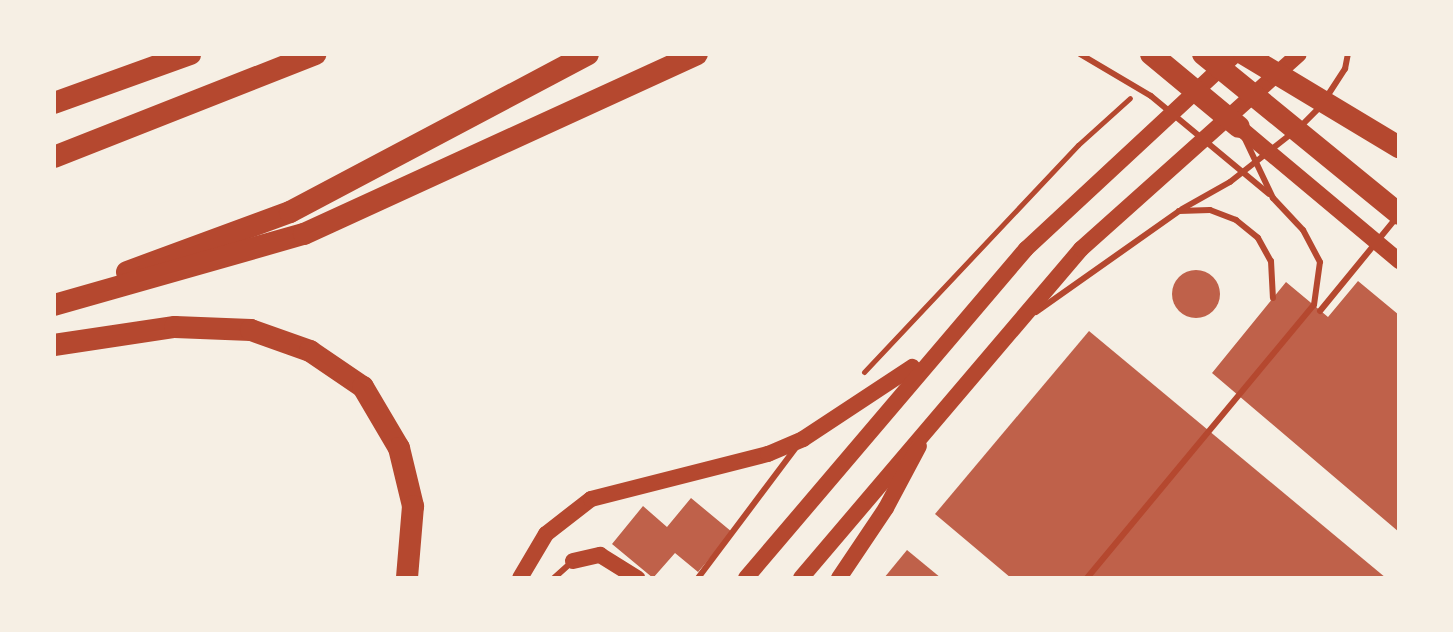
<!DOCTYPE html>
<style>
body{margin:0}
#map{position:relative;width:1453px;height:632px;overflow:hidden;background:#f6efe4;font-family:"Work Sans",sans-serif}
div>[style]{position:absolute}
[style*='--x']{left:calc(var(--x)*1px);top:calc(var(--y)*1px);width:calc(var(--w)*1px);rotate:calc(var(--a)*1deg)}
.building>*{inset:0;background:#bf614a}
.round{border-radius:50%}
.path>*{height:5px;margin:-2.5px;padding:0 2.5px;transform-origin:2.5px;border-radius:2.5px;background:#b5482f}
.service>*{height:6px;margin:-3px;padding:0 3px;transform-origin:3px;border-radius:3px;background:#b5482f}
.secondary>*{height:16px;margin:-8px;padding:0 8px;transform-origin:8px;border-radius:8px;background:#b5482f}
.motorway>*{height:22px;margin:-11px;padding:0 11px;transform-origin:11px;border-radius:11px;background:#b5482f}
span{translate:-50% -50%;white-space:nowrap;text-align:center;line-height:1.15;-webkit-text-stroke:6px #f6efe4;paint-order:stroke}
.frame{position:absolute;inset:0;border:56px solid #f6efe4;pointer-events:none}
</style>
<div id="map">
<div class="building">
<i class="round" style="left:1172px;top:270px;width:48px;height:48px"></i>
<i style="clip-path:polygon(1358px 281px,1399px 315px,1399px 532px,1212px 373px,1286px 282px,1328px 317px)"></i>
<i style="clip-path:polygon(1089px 331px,1386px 578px,1011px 578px,935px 514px)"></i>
<i style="clip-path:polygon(691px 498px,732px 532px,698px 572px,675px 553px,653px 578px,612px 544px,643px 506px,667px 527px)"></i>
<i style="clip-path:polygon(907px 550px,941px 578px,884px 578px)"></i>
</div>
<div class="path">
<i style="--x:864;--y:372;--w:312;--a:-46.7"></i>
<i style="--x:1078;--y:145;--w:70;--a:-42.1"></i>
</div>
<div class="service">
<i style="--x:1080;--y:54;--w:82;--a:30.6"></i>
<i style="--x:1151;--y:96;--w:153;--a:39.7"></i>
<i style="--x:1326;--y:98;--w:35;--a:-57"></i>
<i style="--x:1345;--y:69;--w:15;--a:-79"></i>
<i style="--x:1300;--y:127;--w:28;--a:-45"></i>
<i style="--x:1182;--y:209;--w:55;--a:-29.4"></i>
<i style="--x:1230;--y:182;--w:78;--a:-38.2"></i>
<i style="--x:1320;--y:311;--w:122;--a:-50.7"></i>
<i style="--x:1036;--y:312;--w:175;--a:-35.2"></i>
<i style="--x:1179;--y:211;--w:31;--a:-2"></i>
<i style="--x:1210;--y:210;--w:28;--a:21"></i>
<i style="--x:1236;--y:220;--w:28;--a:39"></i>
<i style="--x:1258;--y:238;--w:26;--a:61"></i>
<i style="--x:1271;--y:261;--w:37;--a:87"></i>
<i style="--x:554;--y:578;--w:24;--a:-42"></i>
<i style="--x:698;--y:578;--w:166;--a:-53.1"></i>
<i style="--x:1087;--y:578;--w:355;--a:-50.3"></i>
<i style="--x:1314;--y:305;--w:43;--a:-82.1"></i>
<i style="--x:1320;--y:262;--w:36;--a:-118"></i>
<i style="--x:1303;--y:230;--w:44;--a:-133.2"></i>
<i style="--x:1273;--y:198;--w:65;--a:-115.4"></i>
</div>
<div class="secondary">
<i style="--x:1239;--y:127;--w:209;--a:39.9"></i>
<i style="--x:573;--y:561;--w:28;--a:-13"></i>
<i style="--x:600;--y:555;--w:44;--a:31.9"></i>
<i style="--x:520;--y:578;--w:51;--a:-59.4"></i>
<i style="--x:546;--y:534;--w:57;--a:-37.9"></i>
<i style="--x:591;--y:499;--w:183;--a:-14.3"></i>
<i style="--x:768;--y:454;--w:38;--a:-23"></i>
<i style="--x:803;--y:439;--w:131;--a:-33.4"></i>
<i style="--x:746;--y:578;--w:432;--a:-49.6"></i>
<i style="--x:1026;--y:249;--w:287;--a:-42.9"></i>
<i style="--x:801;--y:578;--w:432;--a:-49.6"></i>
<i style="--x:1081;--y:249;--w:292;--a:-41.8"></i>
<i style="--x:839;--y:578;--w:84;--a:-56.1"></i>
<i style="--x:886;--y:508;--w:70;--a:-62"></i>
</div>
<div class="motorway">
<i style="--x:1151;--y:54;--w:114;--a:39.7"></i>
<i style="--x:1203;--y:54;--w:253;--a:39.2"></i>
<i style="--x:1244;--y:54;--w:181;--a:31"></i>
<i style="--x:54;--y:103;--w:145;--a:-19.8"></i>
<i style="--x:54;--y:157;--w:281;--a:-21.5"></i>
<i style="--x:127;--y:272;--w:174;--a:-20.2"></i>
<i style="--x:290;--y:212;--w:337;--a:-27.9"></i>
<i style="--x:54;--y:305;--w:260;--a:-15.9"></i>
<i style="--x:304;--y:234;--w:432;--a:-24.6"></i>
<i style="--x:54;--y:345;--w:122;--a:-8.5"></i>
<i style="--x:175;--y:327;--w:76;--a:2.3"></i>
<i style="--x:251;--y:330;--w:63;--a:19.6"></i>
<i style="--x:310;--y:351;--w:64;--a:34.2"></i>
<i style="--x:363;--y:387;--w:71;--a:59.5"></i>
<i style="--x:399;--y:448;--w:60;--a:76.4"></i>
<i style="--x:413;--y:506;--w:72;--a:94.8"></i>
</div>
<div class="frame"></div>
</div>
